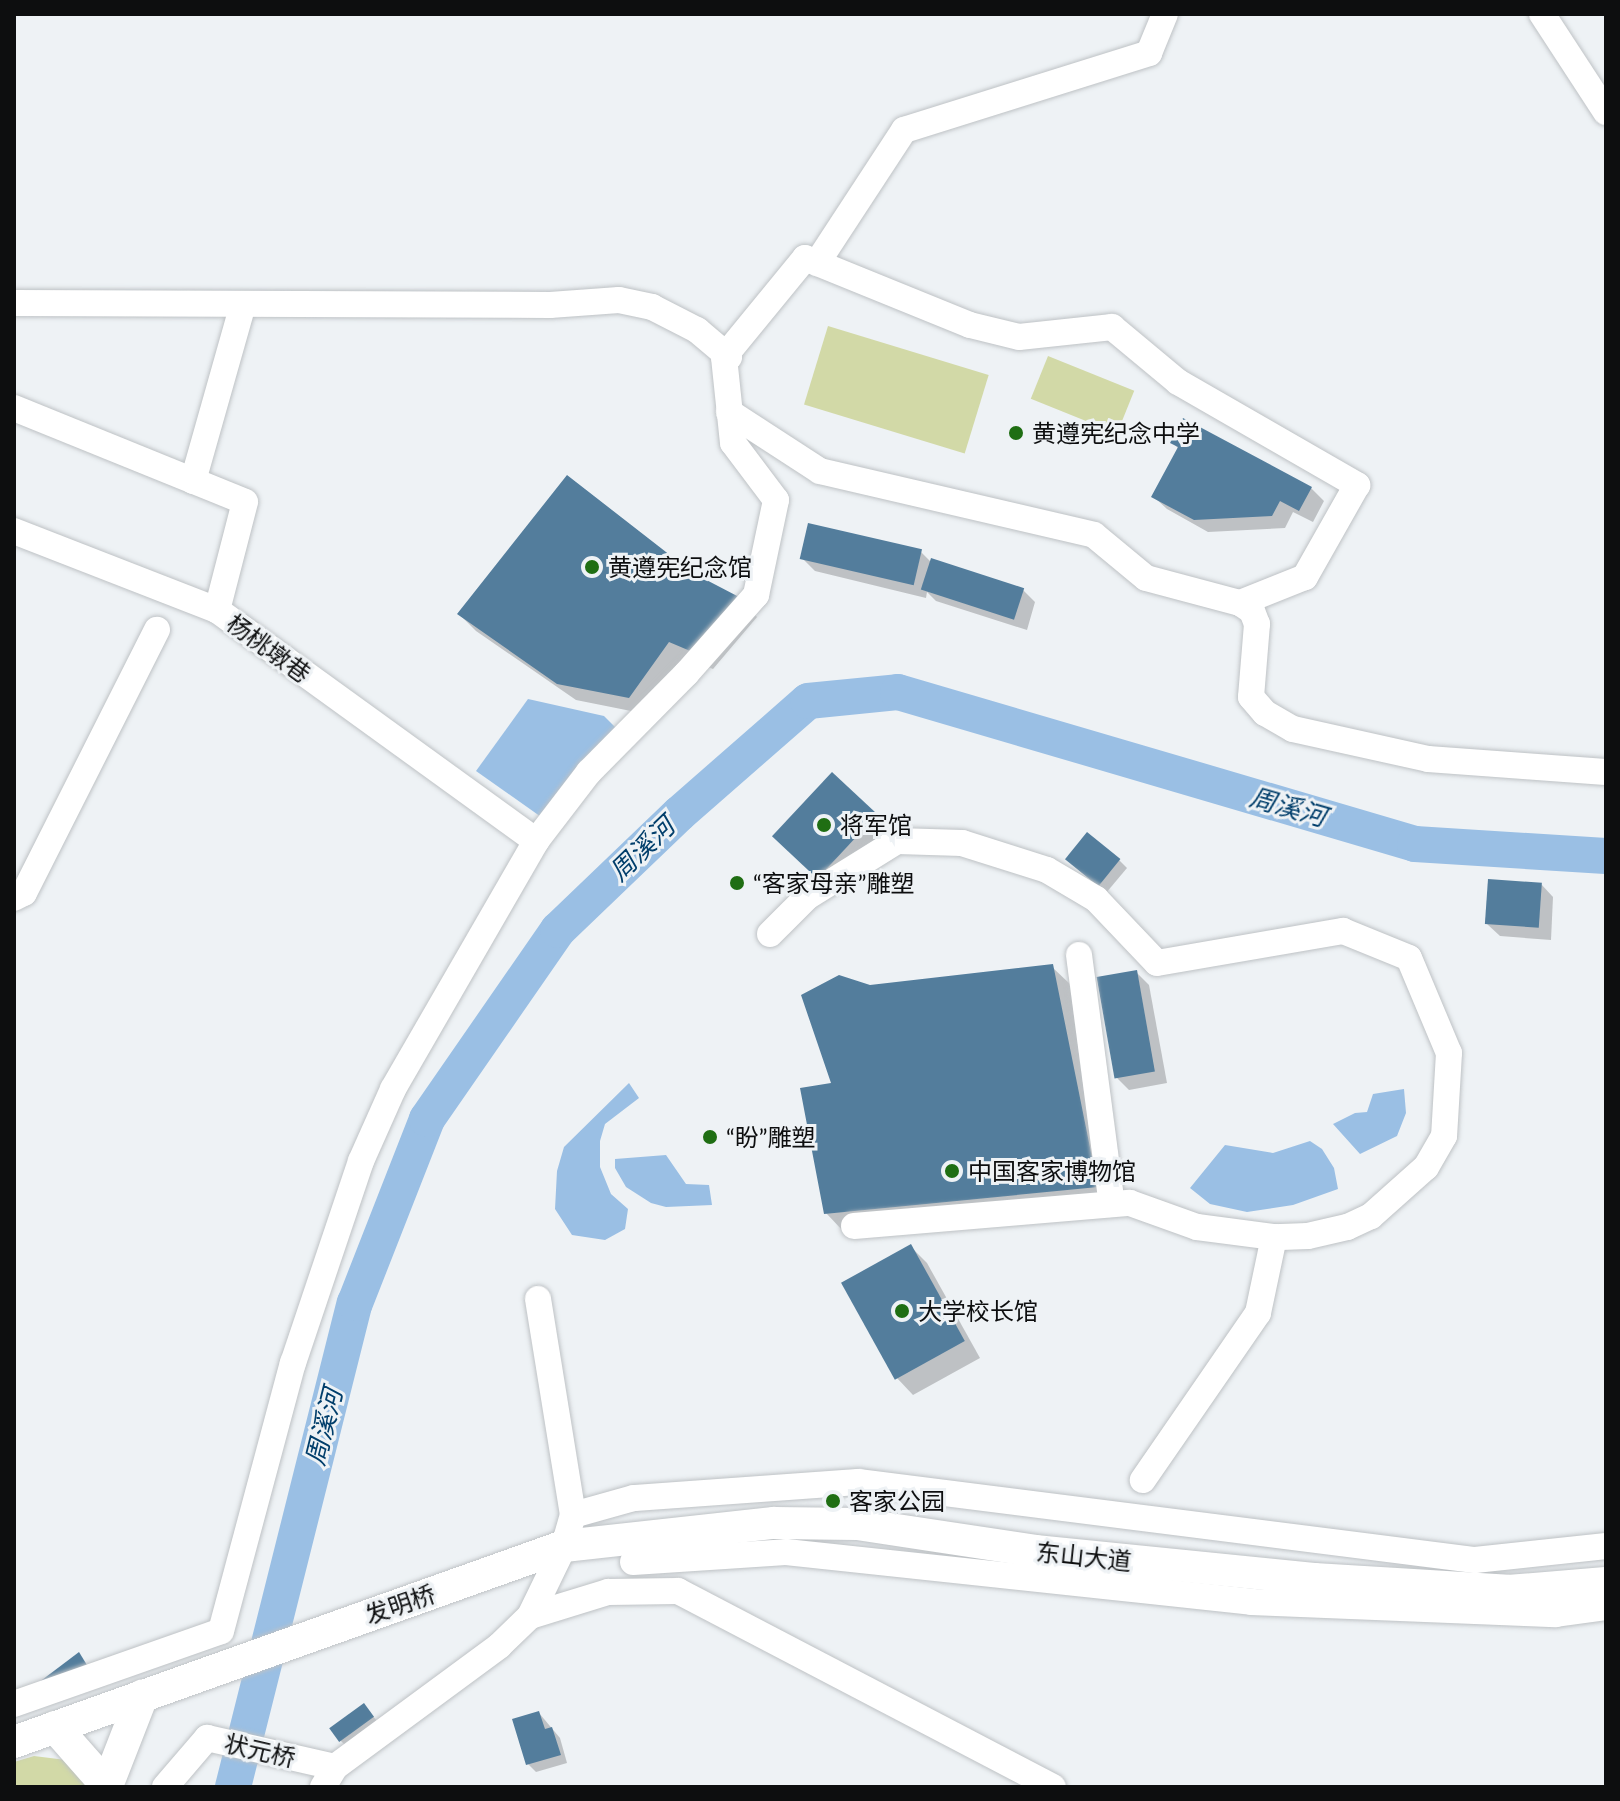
<!DOCTYPE html>
<meta charset="utf-8">
<style>
body{margin:0}
#map{position:relative;width:1620px;height:1801px;overflow:hidden;background:#eef2f5;font-family:Lato,"Noto Sans SC",sans-serif}
div>[style]{position:absolute}
[style*='--x']{left:calc(var(--x)*1px);top:calc(var(--y)*1px);width:calc(var(--w)*1px);rotate:calc(var(--a)*1deg)}
.green>*{inset:0;background:#d2d9a7;transform-origin:0 0}
.water>*{inset:0;background:#9abfe4}
.shadow>*{inset:0;background:#0003}
.river>*{height:36px;margin:-18px;padding:0 18px;transform-origin:18px;border-radius:18px;background:#9abfe4}
.building>*{inset:0;background:#537d9c;transform-origin:0 0}
.roads{filter:drop-shadow(0 0 2px #bec2c5) drop-shadow(0 0 2px #bec2c5)}
.minor>*{height:26px;margin:-13px;padding:0 13px;transform-origin:13px;border-radius:13px;background:#fff}
.major>*{height:32px;margin:-16px;padding:0 16px;transform-origin:16px;border-radius:16px;background:#fff}
.dots>*{width:22px;height:22px;translate:-50% -50%;box-sizing:border-box;border:4px solid #eef2f5;border-radius:50%}
span{translate:-50% -50%;white-space:nowrap;text-align:center;line-height:1.15;-webkit-text-stroke:6px #eef2f5;paint-order:stroke}
.poi-label{font-size:24px;color:#0d0e0f}
.left{translate:0 -50%;text-align:left}
.street-label{font-size:24px;color:#0d0e0f}
.water-label{font-size:26px;color:#013e6b;font-style:italic}
.frame{position:absolute;inset:0;border:16px solid #0d0e0f;pointer-events:none}
</style>
<div id="map">
<div class="green">
<i style="left:828px;top:326px;width:168px;height:82px;rotate:17deg"></i>
<i style="left:1048px;top:356px;width:93px;height:46px;rotate:22deg"></i>
<i style="clip-path:polygon(34px 1756px,74px 1761px,96px 1787px,14px 1787px,14px 1762px)"></i>
</div>
<div class="water">
<i style="clip-path:polygon(528px 699px,604px 716px,616px 728px,544px 819px,476px 771px)"></i>
<i style="clip-path:polygon(629px 1083px,639px 1098px,605px 1124px,600px 1141px,600px 1167px,611px 1194px,628px 1209px,625px 1229px,605px 1240px,572px 1235px,555px 1209px,557px 1171px,564px 1147px)"></i>
<i style="clip-path:polygon(1404px 1089px,1406px 1113px,1397px 1136px,1360px 1154px,1333px 1124px,1355px 1113px,1367px 1112px,1373px 1094px)"></i>
<i style="clip-path:polygon(1310px 1141px,1322px 1149px,1334px 1168px,1338px 1189px,1293px 1205px,1247px 1212px,1210px 1204px,1190px 1188px,1225px 1145px,1273px 1153px)"></i>
<i style="clip-path:polygon(666px 1155px,686px 1184px,709px 1185px,712px 1205px,666px 1207px,651px 1203px,626px 1187px,615px 1168px,615px 1159px)"></i>
</div>
<div class="shadow">
<i style="clip-path:polygon(1172px 442px,1311px 488px,1324px 501px,1313px 522px,1293px 512px,1285px 528px,1208px 532px,1167px 509px,1154px 497px,1179px 449px)"></i>
<i style="clip-path:polygon(921px 552px,932px 563px,1022px 589px,1035px 602px,1027px 630px,936px 601px,927px 592px,926px 598px,815px 571px,802px 558px)"></i>
<i style="clip-path:polygon(692px 575px,740px 600px,757px 617px,713px 669px,687px 658px,646px 714px,576px 700px,476px 631px,459px 614px)"></i>
<i style="clip-path:polygon(875px 815px,888px 828px,831px 889px,787px 848px)"></i>
<i style="clip-path:polygon(1119px 860px,1127px 868px,1106px 893px,1075px 867px)"></i>
<i style="clip-path:polygon(1541px 884px,1553px 897px,1551px 940px,1500px 936px,1487px 924px)"></i>
<i style="clip-path:polygon(1052px 967px,1070px 984px,1114px 1204px,843px 1231px,826px 1213px,834px 1085px,870px 987px)"></i>
<i style="clip-path:polygon(1136px 972px,1149px 985px,1167px 1083px,1129px 1090px,1116px 1077px)"></i>
<i style="clip-path:polygon(910px 1246px,927px 1263px,980px 1358px,913px 1395px,896px 1377px)"></i>
<i style="clip-path:polygon(364px 1705px,381px 1726px,348px 1748px,340px 1740px)"></i>
<i style="clip-path:polygon(539px 1713px,560px 1738px,567px 1763px,536px 1772px,528px 1764px)"></i>
</div>
<div class="river">
<i style="--x:233;--y:1787;--w:499;--a:-75.9"></i>
<i style="--x:355;--y:1303;--w:198;--a:-68.6"></i>
<i style="--x:427;--y:1119;--w:230;--a:-55.3"></i>
<i style="--x:558;--y:930;--w:168;--a:-43.8"></i>
<i style="--x:679;--y:814;--w:171;--a:-41.2"></i>
<i style="--x:808;--y:701;--w:90;--a:-5.7"></i>
<i style="--x:898;--y:692;--w:539;--a:16.38"></i>
<i style="--x:1415;--y:844;--w:191;--a:3.6"></i>
</div>
<div class="building">
<i style="clip-path:polygon(1183px 418px,1312px 487px,1299px 511px,1280px 501px,1272px 516px,1194px 520px,1151px 497px,1178px 447px,1170px 443px)"></i>
<i style="clip-path:polygon(567px 475px,693px 573px,741px 598px,695px 653px,669px 642px,629px 698px,557px 684px,457px 614px)"></i>
<i style="left:808px;top:523px;width:117px;height:37px;rotate:13deg"></i>
<i style="left:931px;top:558px;width:98px;height:33px;rotate:18deg"></i>
<i style="left:832px;top:772px;width:62px;height:88px;rotate:43deg"></i>
<i style="left:1087px;top:832px;width:43px;height:35px;rotate:39deg"></i>
<i style="left:1488px;top:879px;width:54px;height:45px;rotate:4deg"></i>
<i style="clip-path:polygon(1053px 964px,1098px 1187px,824px 1214px,800px 1088px,831px 1083px,801px 995px,839px 975px,870px 985px)"></i>
<i style="left:1137px;top:970px;width:103px;height:41px;rotate:80deg"></i>
<i style="left:911px;top:1244px;width:111px;height:80px;rotate:61deg"></i>
<i style="clip-path:polygon(79px 1652px,90px 1670px,38px 1683px)"></i>
<i style="left:364px;top:1703px;width:17px;height:43px;rotate:54deg"></i>
<i style="clip-path:polygon(539px 1711px,545px 1729px,552px 1727px,561px 1755px,526px 1765px,512px 1719px)"></i>
</div>
<div class="roads">
<div class="minor">
<i style="--x:1542;--y:14;--w:117;--a:56.9"></i>
<i style="--x:817;--y:263;--w:159;--a:-56.8"></i>
<i style="--x:904;--y:130;--w:257;--a:-17.4"></i>
<i style="--x:1149;--y:53;--w:42;--a:-67.7"></i>
<i style="--x:14;--y:303;--w:536;--a:0.21"></i>
<i style="--x:550;--y:305;--w:69;--a:-4.1"></i>
<i style="--x:619;--y:300;--w:34;--a:12"></i>
<i style="--x:652;--y:307;--w:51;--a:27.1"></i>
<i style="--x:697;--y:330;--w:42;--a:40.2"></i>
<i style="--x:14;--y:408;--w:249;--a:22.1"></i>
<i style="--x:245;--y:502;--w:112;--a:104.5"></i>
<i style="--x:217;--y:610;--w:394;--a:35.9"></i>
<i style="--x:729;--y:412;--w:108;--a:33"></i>
<i style="--x:820;--y:471;--w:281;--a:13.1"></i>
<i style="--x:1094;--y:535;--w:67;--a:39.6"></i>
<i style="--x:1146;--y:578;--w:97;--a:14.9"></i>
<i style="--x:1240;--y:603;--w:14;--a:34"></i>
<i style="--x:1252;--y:611;--w:14;--a:69"></i>
<i style="--x:1257;--y:624;--w:73;--a:94.7"></i>
<i style="--x:1251;--y:697;--w:21;--a:49"></i>
<i style="--x:1265;--y:713;--w:32;--a:30"></i>
<i style="--x:1293;--y:729;--w:138;--a:12.5"></i>
<i style="--x:1428;--y:759;--w:178;--a:4.2"></i>
<i style="--x:193;--y:481;--w:184;--a:-74.2"></i>
<i style="--x:14;--y:531;--w:218;--a:21.3"></i>
<i style="--x:14;--y:898;--w:11;--a:-27"></i>
<i style="--x:24;--y:893;--w:295;--a:-63.2"></i>
<i style="--x:770;--y:934;--w:52;--a:-45"></i>
<i style="--x:807;--y:897;--w:106;--a:-31.9"></i>
<i style="--x:897;--y:841;--w:65;--a:1.8"></i>
<i style="--x:962;--y:843;--w:89;--a:17.6"></i>
<i style="--x:1047;--y:870;--w:57;--a:30.6"></i>
<i style="--x:1096;--y:899;--w:88;--a:46.4"></i>
<i style="--x:1157;--y:963;--w:189;--a:-9.8"></i>
<i style="--x:1343;--y:931;--w:71;--a:22.2"></i>
<i style="--x:1409;--y:958;--w:103;--a:67.2"></i>
<i style="--x:1449;--y:1053;--w:83;--a:93.4"></i>
<i style="--x:1444;--y:1136;--w:36;--a:120"></i>
<i style="--x:1426;--y:1167;--w:74;--a:138.3"></i>
<i style="--x:1371;--y:1216;--w:26;--a:155"></i>
<i style="--x:1347;--y:1227;--w:40;--a:167"></i>
<i style="--x:1308;--y:1236;--w:34;--a:178"></i>
<i style="--x:1274;--y:1237;--w:78;--a:101.9"></i>
<i style="--x:1258;--y:1313;--w:203;--a:124.6"></i>
<i style="--x:1079;--y:955;--w:251;--a:82.5"></i>
<i style="--x:854;--y:1226;--w:277;--a:-4.8"></i>
<i style="--x:1130;--y:1203;--w:71;--a:19.7"></i>
<i style="--x:1197;--y:1227;--w:78;--a:7.4"></i>
<i style="--x:538;--y:1299;--w:219;--a:80.8"></i>
<i style="--x:633;--y:1562;--w:153;--a:-3.7"></i>
<i style="--x:786;--y:1552;--w:468;--a:6.1"></i>
<i style="--x:1251;--y:1602;--w:305;--a:2.3"></i>
<i style="--x:1556;--y:1614;--w:50;--a:-8"></i>
<i style="--x:530;--y:1616;--w:82;--a:-17.1"></i>
<i style="--x:608;--y:1592;--w:70;--a:-0.8"></i>
<i style="--x:678;--y:1591;--w:423;--a:27.6"></i>
<i style="--x:14;--y:1704;--w:219;--a:-19.4"></i>
<i style="--x:221;--y:1631;--w:278;--a:-75"></i>
<i style="--x:293;--y:1363;--w:213;--a:-71.4"></i>
<i style="--x:361;--y:1161;--w:79;--a:-66"></i>
<i style="--x:393;--y:1089;--w:286;--a:-60"></i>
<i style="--x:536;--y:841;--w:87;--a:-52.5"></i>
<i style="--x:589;--y:772;--w:138;--a:-45.3"></i>
<i style="--x:686;--y:674;--w:106;--a:-48.5"></i>
<i style="--x:756;--y:595;--w:97;--a:-78.1"></i>
<i style="--x:776;--y:500;--w:71;--a:-127"></i>
<i style="--x:733;--y:443;--w:86;--a:-96"></i>
<i style="--x:724;--y:357;--w:128;--a:-50.7"></i>
<i style="--x:805;--y:258;--w:178;--a:22.1"></i>
<i style="--x:970;--y:325;--w:50;--a:13.8"></i>
<i style="--x:1019;--y:337;--w:94;--a:-6.1"></i>
<i style="--x:1112;--y:327;--w:86;--a:39.8"></i>
<i style="--x:1178;--y:382;--w:207;--a:29.9"></i>
<i style="--x:1357;--y:485;--w:106;--a:119.5"></i>
<i style="--x:1305;--y:577;--w:70;--a:158.2"></i>
<i style="--x:165;--y:1787;--w:65;--a:-49.4"></i>
<i style="--x:207;--y:1738;--w:131;--a:12.8"></i>
<i style="--x:323;--y:1787;--w:23;--a:-59"></i>
<i style="--x:335;--y:1767;--w:204;--a:-36.4"></i>
<i style="--x:499;--y:1646;--w:43;--a:-44.1"></i>
<i style="--x:530;--y:1616;--w:78;--a:-64.1"></i>
<i style="--x:564;--y:1546;--w:32;--a:-74"></i>
<i style="--x:573;--y:1515;--w:63;--a:-15.6"></i>
<i style="--x:634;--y:1498;--w:225;--a:-4.1"></i>
<i style="--x:858;--y:1482;--w:622;--a:7.21"></i>
<i style="--x:1475;--y:1560;--w:132;--a:-6.1"></i>
</div>
<div class="major">
<i style="--x:55;--y:1727;--w:79;--a:48.6"></i>
<i style="--x:107;--y:1786;--w:97;--a:-68.7"></i>
<i style="--x:14;--y:1742;--w:584;--a:-19.61"></i>
<i style="--x:564;--y:1546;--w:211;--a:-6.3"></i>
<i style="--x:774;--y:1523;--w:83;--a:0.7"></i>
<i style="--x:857;--y:1524;--w:180;--a:8.6"></i>
<i style="--x:1035;--y:1551;--w:280;--a:5.7"></i>
<i style="--x:1314;--y:1579;--w:194;--a:3.5"></i>
<i style="--x:1508;--y:1591;--w:98;--a:-4.7"></i>
</div>
</div>
<div class="dots">
<i style="left:1016px;top:433px;background:#1f6e13"></i>
<i style="left:592px;top:567px;background:#1f6e13"></i>
<i style="left:824px;top:825px;background:#1f6e13"></i>
<i style="left:737px;top:883px;background:#1f6e13"></i>
<i style="left:710px;top:1137px;background:#1f6e13"></i>
<i style="left:952px;top:1171px;background:#1f6e13"></i>
<i style="left:902px;top:1311px;background:#1f6e13"></i>
<i style="left:833px;top:1501px;background:#1f6e13"></i>
</div>
<div class="poi-label">
<span class="left" style="left:1032px;top:433px">黄遵宪纪念中学</span>
<span class="left" style="left:608px;top:567px">黄遵宪纪念馆</span>
<span class="left" style="left:840px;top:825px">将军馆</span>
<span class="left" style="left:753px;top:883px">“客家母亲”雕塑</span>
<span class="left" style="left:726px;top:1137px">“盼”雕塑</span>
<span class="left" style="left:968px;top:1171px">中国客家博物馆</span>
<span class="left" style="left:918px;top:1311px">大学校长馆</span>
<span class="left" style="left:849px;top:1501px">客家公园</span>
</div>
<div class="street-label">
<span style="left:269px;top:648px;rotate:36deg">杨桃墩巷</span>
<span style="left:1084px;top:1556px;rotate:6deg">东山大道</span>
<span style="left:400px;top:1604px;rotate:-19deg">发明桥</span>
<span style="left:260px;top:1750px;rotate:13deg">状元桥</span>
</div>
<div class="water-label">
<span style="left:1288px;top:807px;rotate:16deg">周溪河</span>
<span style="left:642px;top:849px;rotate:-44deg">周溪河</span>
<span style="left:324px;top:1427px;rotate:-76deg">周溪河</span>
</div>
<div class="frame"></div>
</div>
